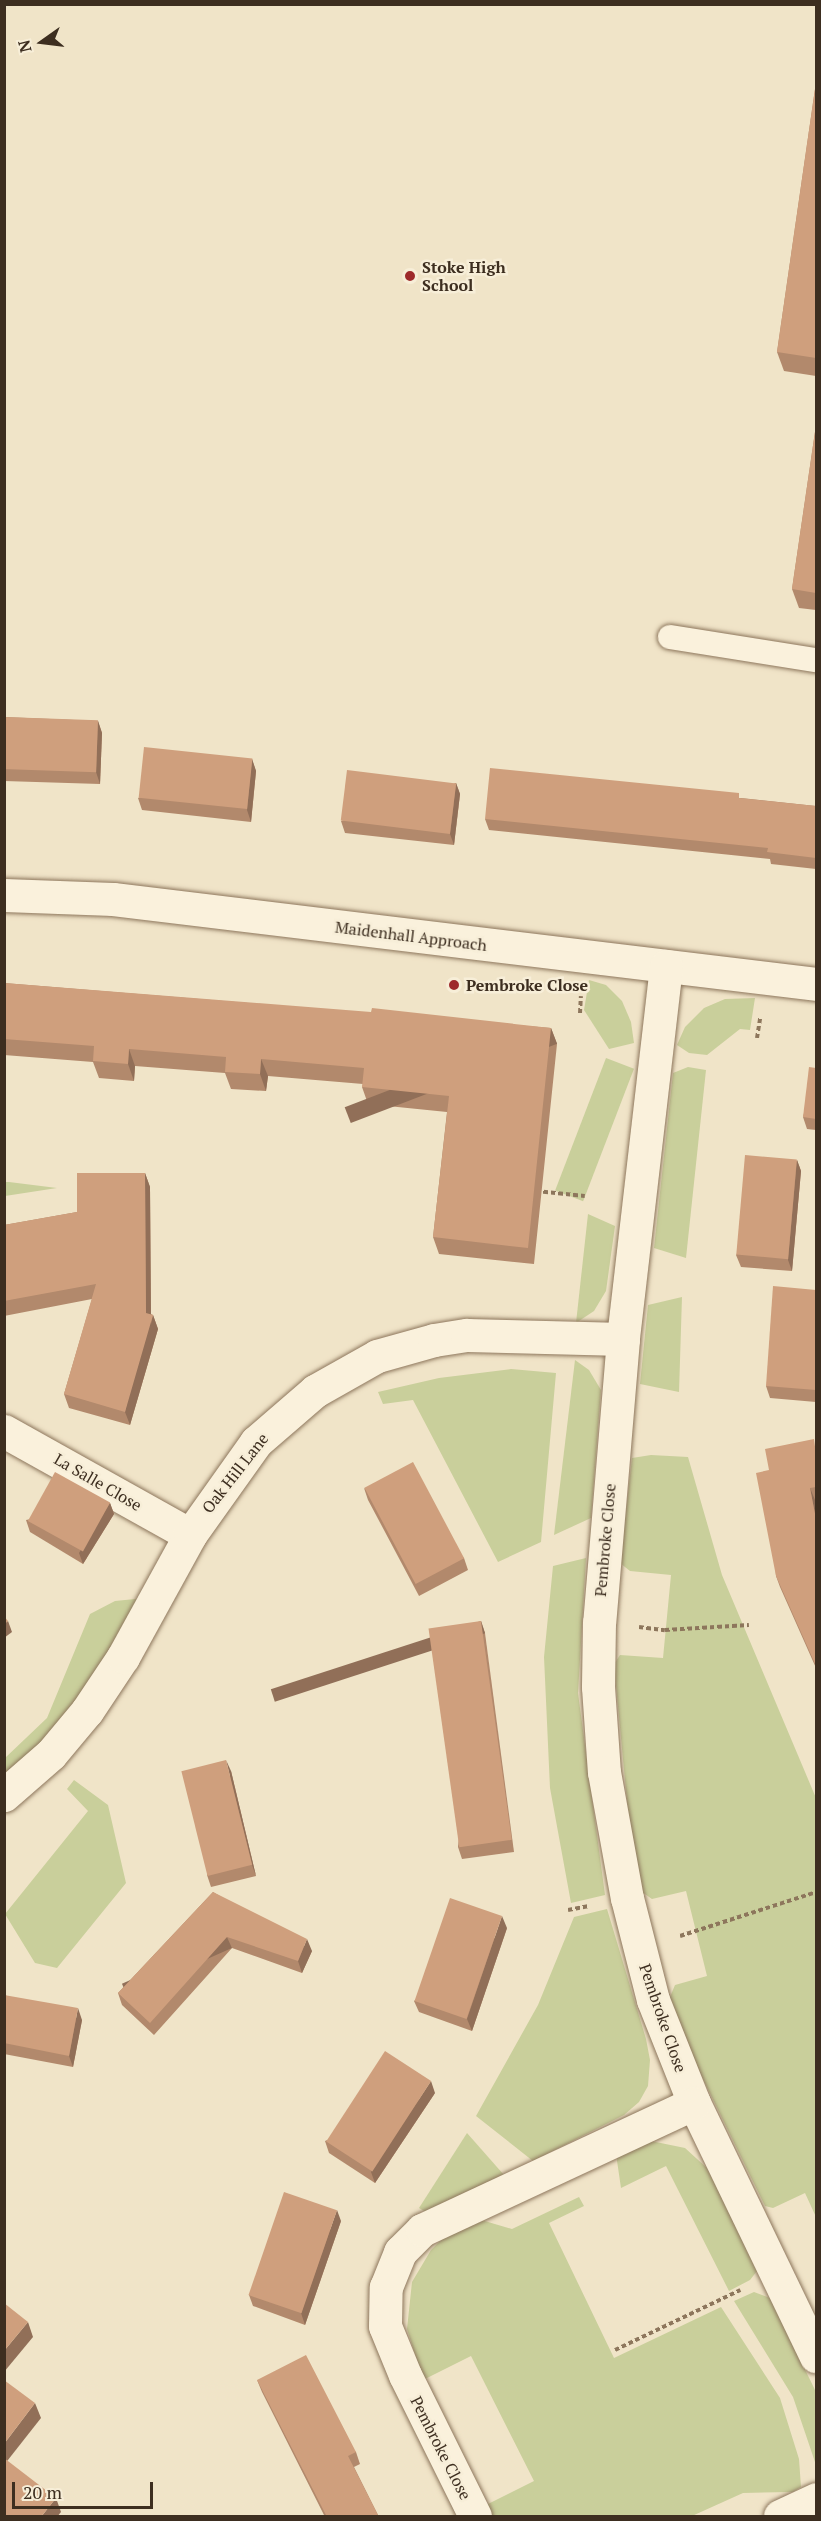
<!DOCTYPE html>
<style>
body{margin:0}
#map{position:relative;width:821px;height:2521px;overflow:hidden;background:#f0e4c8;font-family:"PT Serif",serif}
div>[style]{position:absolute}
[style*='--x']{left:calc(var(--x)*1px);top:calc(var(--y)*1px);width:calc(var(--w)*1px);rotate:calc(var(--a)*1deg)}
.green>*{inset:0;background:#c9cf9b;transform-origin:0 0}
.path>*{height:4px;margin-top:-2px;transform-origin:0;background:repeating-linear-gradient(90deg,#8d765c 0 4.5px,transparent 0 7.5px)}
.roads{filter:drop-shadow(0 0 2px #8d765c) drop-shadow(0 0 2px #8d765c)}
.service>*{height:24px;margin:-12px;padding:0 12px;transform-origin:12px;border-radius:12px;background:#faf1dc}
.minor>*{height:33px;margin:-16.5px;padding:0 16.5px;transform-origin:16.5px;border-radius:16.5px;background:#faf1dc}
.wall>*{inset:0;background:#b2896c}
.shaded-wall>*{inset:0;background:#916f58;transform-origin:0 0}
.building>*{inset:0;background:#cf9f7d;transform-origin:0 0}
.dots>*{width:16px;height:16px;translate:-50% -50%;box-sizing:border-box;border:3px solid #f7eed8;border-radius:50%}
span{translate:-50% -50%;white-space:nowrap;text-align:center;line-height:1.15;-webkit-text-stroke:5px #f7eed8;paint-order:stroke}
.poi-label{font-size:16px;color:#3d2e20;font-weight:700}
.left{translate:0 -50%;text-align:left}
.street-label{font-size:16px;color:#3d2e20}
.frame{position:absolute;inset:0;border:6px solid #3d2e20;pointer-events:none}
.north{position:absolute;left:12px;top:12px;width:60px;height:60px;-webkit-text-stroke:4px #f7eed8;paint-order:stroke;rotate:256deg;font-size:16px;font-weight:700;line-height:24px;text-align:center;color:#3d2e20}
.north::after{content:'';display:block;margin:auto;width:21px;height:27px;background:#3d2e20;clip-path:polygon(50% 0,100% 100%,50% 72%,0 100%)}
.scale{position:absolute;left:12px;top:2482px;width:141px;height:27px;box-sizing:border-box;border:3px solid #3d2e20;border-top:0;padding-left:8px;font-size:18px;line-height:21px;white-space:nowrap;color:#3d2e20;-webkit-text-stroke:4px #f7eed8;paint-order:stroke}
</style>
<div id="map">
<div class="green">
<i style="clip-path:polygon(589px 980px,606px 985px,622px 1001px,631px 1022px,634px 1043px,609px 1049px,584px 1010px)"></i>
<i style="clip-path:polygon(755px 998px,750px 1030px,740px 1029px,707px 1055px,689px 1053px,677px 1045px,685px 1027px,704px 1008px,725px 999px)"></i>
<i style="left:606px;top:1058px;width:30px;height:142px;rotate:21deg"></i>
<i style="clip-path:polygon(688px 1067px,706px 1070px,686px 1258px,654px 1248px,673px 1073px)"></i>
<i style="clip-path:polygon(5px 1182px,9px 1182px,57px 1188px,5px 1196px)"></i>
<i style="clip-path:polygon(588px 1214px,615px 1226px,606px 1291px,594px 1311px,576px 1323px)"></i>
<i style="clip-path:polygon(682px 1297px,679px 1392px,640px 1384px,648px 1305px)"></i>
<i style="clip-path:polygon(575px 1360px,589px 1370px,601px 1390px,591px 1518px,554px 1535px)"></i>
<i style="clip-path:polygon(511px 1369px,556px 1373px,541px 1542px,498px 1562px,413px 1400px,383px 1404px,378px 1392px,439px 1378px)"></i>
<i style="clip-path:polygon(651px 1455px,688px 1457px,722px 1575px,816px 1798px,816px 2217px,805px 2193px,773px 2208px,765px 2206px,699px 2071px,670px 1997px,675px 1985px,707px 1976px,686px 1891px,652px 1899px,642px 1892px,628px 1812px,614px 1664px,620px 1655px,663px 1658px,671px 1575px,630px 1571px,620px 1563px,632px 1458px)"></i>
<i style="clip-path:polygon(586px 1558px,578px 1693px,605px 1895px,571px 1903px,550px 1788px,544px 1657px,553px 1566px)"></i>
<i style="clip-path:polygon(145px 1598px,104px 1677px,5px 1783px,5px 1758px,47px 1718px,90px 1614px,115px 1601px)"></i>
<i style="clip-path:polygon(74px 1780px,108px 1805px,126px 1883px,57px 1968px,35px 1963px,5px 1914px,88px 1811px,67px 1789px)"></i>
<i style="clip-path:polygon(607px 1909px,646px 2039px,650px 2060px,648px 2086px,639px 2102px,624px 2115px,533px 2161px,476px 2116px,538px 2005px,574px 1917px)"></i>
<i style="clip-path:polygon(467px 2133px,504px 2175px,426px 2212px,419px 2208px)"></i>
<i style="clip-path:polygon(651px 2141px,685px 2148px,708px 2169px,757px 2271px,750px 2280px,729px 2291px,666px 2166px,621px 2188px,616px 2154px)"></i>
<i style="clip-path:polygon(579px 2197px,584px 2206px,549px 2223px,614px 2358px,721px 2307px,780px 2398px,799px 2459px,801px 2487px,793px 2492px,743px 2493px,692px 2516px,491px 2516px,486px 2505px,534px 2481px,471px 2356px,423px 2380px,407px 2329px,412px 2282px,431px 2250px,445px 2236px,478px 2219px,512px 2229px)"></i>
<i style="clip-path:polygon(754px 2292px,770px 2298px,816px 2392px,816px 2465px,793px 2397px,734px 2301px)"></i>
</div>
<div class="path">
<i style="--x:580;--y:1013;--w:17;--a:-87"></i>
<i style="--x:757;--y:1038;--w:20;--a:-81"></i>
<i style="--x:536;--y:1191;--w:49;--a:5.8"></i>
<i style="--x:639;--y:1627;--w:26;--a:7"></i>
<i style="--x:665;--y:1630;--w:84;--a:-3.4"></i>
<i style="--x:568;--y:1910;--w:20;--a:-11"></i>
<i style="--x:680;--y:1936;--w:143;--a:-17.9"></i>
<i style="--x:615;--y:2350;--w:139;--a:-25.6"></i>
</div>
<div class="roads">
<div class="service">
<i style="--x:670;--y:637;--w:148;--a:9"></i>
</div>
<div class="minor">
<i style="--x:4;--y:895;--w:109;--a:2.1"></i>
<i style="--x:113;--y:899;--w:708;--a:6.89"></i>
<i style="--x:666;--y:966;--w:375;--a:96.6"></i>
<i style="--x:623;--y:1339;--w:284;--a:94.8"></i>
<i style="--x:599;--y:1622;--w:65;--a:90.9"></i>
<i style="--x:598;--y:1687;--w:85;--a:86"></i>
<i style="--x:604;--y:1772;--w:128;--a:79.7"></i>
<i style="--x:627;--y:1898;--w:105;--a:75.7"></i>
<i style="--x:653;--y:2000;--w:111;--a:68.3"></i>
<i style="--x:694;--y:2103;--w:281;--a:64.3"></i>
<i style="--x:4;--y:1431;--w:213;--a:29.2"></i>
<i style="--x:4;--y:1795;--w:62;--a:-41.1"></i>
<i style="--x:51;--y:1754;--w:56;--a:-50.1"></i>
<i style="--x:87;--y:1711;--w:65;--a:-56.3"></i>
<i style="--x:123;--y:1657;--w:139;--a:-61.2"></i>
<i style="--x:190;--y:1535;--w:114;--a:-54.6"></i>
<i style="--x:256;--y:1442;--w:78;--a:-40.8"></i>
<i style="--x:315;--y:1391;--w:71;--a:-29.4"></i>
<i style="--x:377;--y:1356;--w:59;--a:-15.7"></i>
<i style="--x:434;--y:1340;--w:33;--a:-9"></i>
<i style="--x:467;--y:1335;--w:156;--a:1.5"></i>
<i style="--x:475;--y:2516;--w:157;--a:-116.4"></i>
<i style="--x:405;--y:2375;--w:53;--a:-112.2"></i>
<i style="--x:385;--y:2326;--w:39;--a:-89"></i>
<i style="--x:386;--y:2287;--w:38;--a:-68"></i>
<i style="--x:400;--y:2252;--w:31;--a:-45"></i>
<i style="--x:422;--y:2230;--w:300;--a:-25"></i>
<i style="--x:780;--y:2516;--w:40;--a:-25"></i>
</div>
</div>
<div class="wall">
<i style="clip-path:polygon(816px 82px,816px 376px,784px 371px,777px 352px)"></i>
<i style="clip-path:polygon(816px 425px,816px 610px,799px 608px,792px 589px)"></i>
<i style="clip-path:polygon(4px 717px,98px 721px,102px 733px,100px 784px,4px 781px)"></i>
<i style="clip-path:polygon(252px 759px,256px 771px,251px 822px,142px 810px,138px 798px)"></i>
<i style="clip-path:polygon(456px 783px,460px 794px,454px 845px,345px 833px,341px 821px)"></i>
<i style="clip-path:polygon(741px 798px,816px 806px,816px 869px,771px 864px,770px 859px,489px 830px,485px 819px)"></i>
<i style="clip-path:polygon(4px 983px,551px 1028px,557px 1044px,534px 1264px,439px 1254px,433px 1237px,447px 1112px,368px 1104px,362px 1087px,363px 1084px,268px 1076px,266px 1091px,231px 1089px,225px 1073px,135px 1066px,134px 1081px,99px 1078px,93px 1062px,4px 1055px)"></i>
<i style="clip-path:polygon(816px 1068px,816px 1130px,807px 1129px,803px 1117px)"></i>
<i style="clip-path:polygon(797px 1160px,801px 1171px,792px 1271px,741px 1267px,736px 1255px)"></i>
<i style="clip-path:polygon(145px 1173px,150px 1187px,151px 1314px,153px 1315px,158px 1329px,130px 1425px,69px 1408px,64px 1394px,92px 1299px,4px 1316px,4px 1225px,77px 1212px)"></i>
<i style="clip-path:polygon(816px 1290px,816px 1402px,770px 1398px,766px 1386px)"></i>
<i style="clip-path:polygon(816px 1446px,816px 1500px,815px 1500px,816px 1510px,816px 1668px,780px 1587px,776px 1576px,769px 1470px)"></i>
<i style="clip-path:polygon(364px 1488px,464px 1558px,468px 1570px,419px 1596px,368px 1500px)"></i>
<i style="clip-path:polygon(110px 1503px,114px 1514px,83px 1564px,30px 1532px,26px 1520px)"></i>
<i style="clip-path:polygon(481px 1621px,485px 1633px,514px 1852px,462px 1859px,458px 1847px)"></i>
<i style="clip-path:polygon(231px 1771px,256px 1876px,211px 1887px,207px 1875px)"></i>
<i style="clip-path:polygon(213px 1892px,312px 1951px,302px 1973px,232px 1948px,154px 2035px,122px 2005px,118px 1993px)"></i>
<i style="clip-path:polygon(507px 1928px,472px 2031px,419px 2012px,414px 2001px)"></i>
<i style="clip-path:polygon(4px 1995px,82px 2020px,73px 2067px,4px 2054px)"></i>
<i style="clip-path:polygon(435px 2093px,375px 2183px,329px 2153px,325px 2141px)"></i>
<i style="clip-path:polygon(341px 2221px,305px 2325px,253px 2306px,249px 2295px)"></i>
<i style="clip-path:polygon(257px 2380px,356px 2452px,360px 2464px,354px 2467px,379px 2517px,325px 2517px,262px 2392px)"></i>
</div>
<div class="shaded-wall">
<i style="clip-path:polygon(98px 721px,102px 733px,100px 784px,96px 772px)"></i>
<i style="clip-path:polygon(252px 759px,256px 771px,251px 822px,247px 810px)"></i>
<i style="clip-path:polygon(456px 783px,460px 794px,454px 845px,450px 834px)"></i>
<i style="left:551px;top:1028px;width:17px;height:221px;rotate:69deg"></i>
<i style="clip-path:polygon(129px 1049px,135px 1066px,134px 1081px,128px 1064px)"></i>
<i style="clip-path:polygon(261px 1059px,268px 1076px,266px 1091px,260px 1074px)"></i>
<i style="clip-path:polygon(797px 1160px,801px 1171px,792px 1271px,788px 1260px)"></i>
<i style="clip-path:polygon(145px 1173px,150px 1187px,151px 1324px,153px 1315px,158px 1329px,130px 1425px,125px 1412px,146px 1313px)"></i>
<i style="clip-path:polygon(810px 1488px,815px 1500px,816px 1510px,816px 1519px)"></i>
<i style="clip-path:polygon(110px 1503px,114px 1514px,83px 1564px,79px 1553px)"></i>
<i style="clip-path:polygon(8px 1621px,12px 1632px,4px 1638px,4px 1624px)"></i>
<i style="left:481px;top:1621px;width:13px;height:221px;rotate:72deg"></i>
<i style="clip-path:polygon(226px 1760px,231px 1771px,256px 1876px,252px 1865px)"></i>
<i style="clip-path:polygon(502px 1916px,507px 1928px,472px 2031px,467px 2019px)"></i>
<i style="left:227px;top:1937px;width:12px;height:115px;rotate:66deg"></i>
<i style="clip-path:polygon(307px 1939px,312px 1951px,302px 1973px,298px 1961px)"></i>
<i style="clip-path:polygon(78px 2008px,82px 2020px,73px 2067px,69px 2056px)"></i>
<i style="clip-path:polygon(431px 2081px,435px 2093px,375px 2183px,371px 2172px)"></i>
<i style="clip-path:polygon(337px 2210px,341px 2221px,305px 2325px,301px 2313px)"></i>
<i style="clip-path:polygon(28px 2322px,33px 2337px,4px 2372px,4px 2351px)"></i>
<i style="clip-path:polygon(35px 2403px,41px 2418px,4px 2465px,4px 2444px)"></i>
<i style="clip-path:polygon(56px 2498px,61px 2512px,57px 2517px,41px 2517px)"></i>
</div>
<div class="building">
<i style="clip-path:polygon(816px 82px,816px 358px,777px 352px)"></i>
<i style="clip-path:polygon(816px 425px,816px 593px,792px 589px)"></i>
<i style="left:4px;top:717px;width:94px;height:52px;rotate:2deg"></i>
<i style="left:144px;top:747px;width:109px;height:51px;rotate:6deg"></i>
<i style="clip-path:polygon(490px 768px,739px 793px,739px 798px,816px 806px,816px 858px,767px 852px,768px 848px,485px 819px)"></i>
<i style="left:347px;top:770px;width:110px;height:51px;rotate:7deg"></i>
<i style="clip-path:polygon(4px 983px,371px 1012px,372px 1008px,551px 1028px,528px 1248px,433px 1237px,449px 1096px,362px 1087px,364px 1068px,261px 1059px,260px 1074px,225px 1072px,226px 1057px,129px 1049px,128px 1064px,93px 1061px,94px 1046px,4px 1039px)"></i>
<i style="clip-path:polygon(809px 1067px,816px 1068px,816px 1119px,803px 1117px)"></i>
<i style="left:745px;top:1155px;width:52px;height:100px;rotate:5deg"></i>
<i style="clip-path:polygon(77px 1173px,145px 1173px,146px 1313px,153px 1315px,125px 1412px,64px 1394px,96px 1284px,4px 1301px,4px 1225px,77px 1212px)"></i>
<i style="clip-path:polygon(773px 1286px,816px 1290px,816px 1390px,766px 1386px)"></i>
<i style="clip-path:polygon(814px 1439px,816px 1454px,816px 1487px,810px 1488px,816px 1519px,816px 1666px,776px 1576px,756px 1473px,769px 1470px,765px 1449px)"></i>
<i style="left:413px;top:1462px;width:109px;height:55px;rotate:62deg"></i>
<i style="left:55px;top:1472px;width:63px;height:56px;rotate:29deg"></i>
<i style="clip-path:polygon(4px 1616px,8px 1621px,4px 1624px)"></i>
<i style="left:481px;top:1621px;width:221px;height:53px;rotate:82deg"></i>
<i style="left:226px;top:1760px;width:108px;height:46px;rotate:76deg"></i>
<i style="clip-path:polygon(213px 1892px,307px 1939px,298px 1961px,227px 1937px,150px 2023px,118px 1993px)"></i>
<i style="left:450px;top:1898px;width:55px;height:109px;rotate:19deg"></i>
<i style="clip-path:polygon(4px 1995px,78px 2008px,69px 2056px,4px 2043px)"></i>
<i style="left:385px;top:2051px;width:55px;height:108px;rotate:33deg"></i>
<i style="left:284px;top:2192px;width:56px;height:109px;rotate:19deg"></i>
<i style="clip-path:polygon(4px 2303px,28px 2322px,4px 2351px)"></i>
<i style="clip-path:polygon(306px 2355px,356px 2452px,348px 2456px,379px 2517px,327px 2517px,257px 2380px)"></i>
<i style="clip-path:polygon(4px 2380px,35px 2403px,4px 2444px)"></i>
<i style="clip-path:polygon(4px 2458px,56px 2498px,41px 2517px,4px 2517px)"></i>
</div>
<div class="dots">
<i style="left:410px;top:276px;background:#9e2a2b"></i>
<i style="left:454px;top:985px;background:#9e2a2b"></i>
</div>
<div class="poi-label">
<span class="left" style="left:422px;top:276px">Stoke High<br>School</span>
<span class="left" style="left:466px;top:985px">Pembroke Close</span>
</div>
<div class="street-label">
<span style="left:411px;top:936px;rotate:7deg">Maidenhall Approach</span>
<span style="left:235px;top:1473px;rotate:-52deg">Oak Hill Lane</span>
<span style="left:98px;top:1482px;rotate:30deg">La Salle Close</span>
<span style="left:605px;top:1540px;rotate:-85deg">Pembroke Close</span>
<span style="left:663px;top:2018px;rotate:71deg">Pembroke Close</span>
<span style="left:441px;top:2448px;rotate:63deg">Pembroke Close</span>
</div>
<div class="frame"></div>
<div class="north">N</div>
<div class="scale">20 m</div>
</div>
